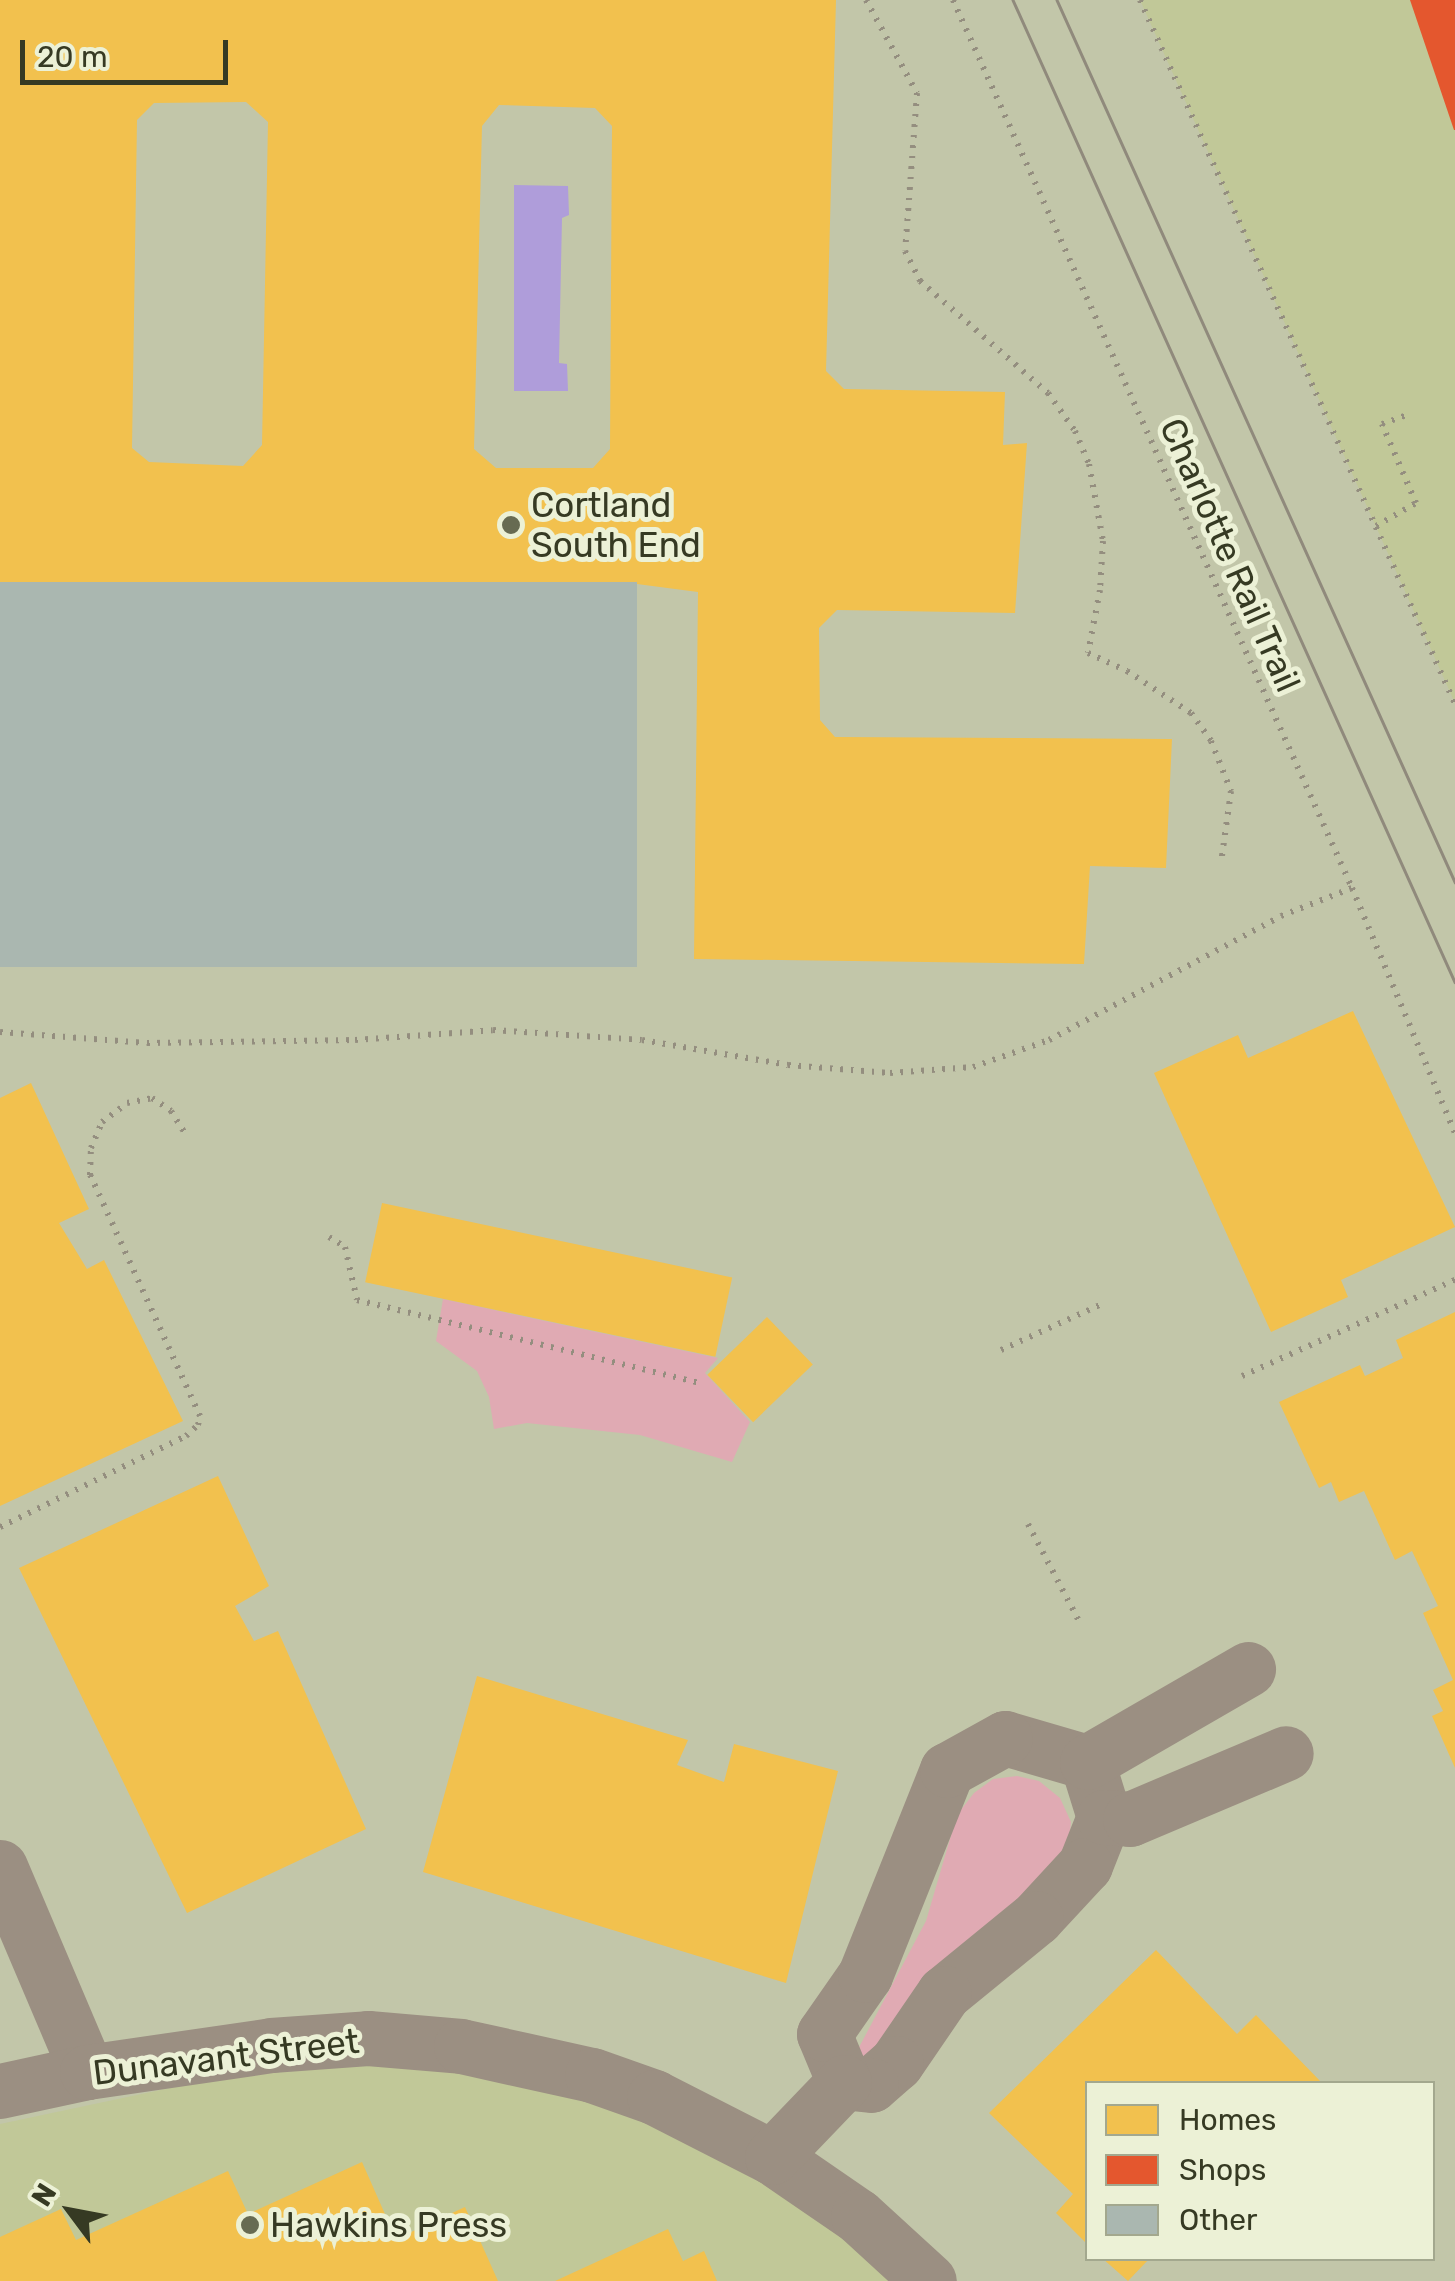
<!DOCTYPE html>
<style>
body{margin:0}
#map{position:relative;width:1455px;height:2281px;overflow:hidden;background:#c2c6a9;font-family:Rubik,sans-serif}
div>[style]{position:absolute}
[style*='--x']{left:calc(var(--x)*1px);top:calc(var(--y)*1px);width:calc(var(--w)*1px);rotate:calc(var(--a)*1deg)}
.built>*{inset:0;background:#c1c898}
.green>*{inset:0;background:#e0aab3}
.water>*{inset:0;background:#af9dda}
.homes>*{inset:0;background:#f2c14e;transform-origin:0 0}
.shops>*{inset:0;background:#e4572e}
.building>*{inset:0;background:#aab7b0;transform-origin:0 0}
.path>*{height:6px;margin-top:-3px;transform-origin:0;background:repeating-linear-gradient(90deg,#948e7f 0 2.5px,transparent 0 10.5px)}
.minor>*{height:55px;margin:-27.5px;padding:0 27.5px;transform-origin:27.5px;border-radius:27.5px;background:#9b8f82}
.tram>*{height:2.5px;margin:-1.25px;padding:0 1.25px;transform-origin:1.25px;border-radius:1.25px;background:#908a7c}
.dots>*{width:28px;height:28px;translate:-50% -50%;box-sizing:border-box;border:5px solid #ecf1d6;border-radius:50%}
span{translate:-50% -50%;white-space:nowrap;text-align:center;line-height:1.15;-webkit-text-stroke:10px #ecf1d6;paint-order:stroke}
.poi-label{font-size:35px;color:#363a23}
.left{translate:0 -50%;text-align:left}
.street-label{font-size:35px;color:#363a23}
.legend{position:absolute;left:1085px;top:2081px;width:350px;height:180px;box-sizing:border-box;background:#ecf1d6;border:2px solid #a3a88e;margin:0;padding:12px 18px;list-style:none;font-size:30px;color:#363a23}
.legend li{display:flex;align-items:center;gap:20px;height:50px}
.legend b{width:50px;border:2px solid #a3a88e}
.north{position:absolute;left:20px;top:2161px;width:100px;height:100px;-webkit-text-stroke:8px #ecf1d6;paint-order:stroke;rotate:302deg;font-size:28px;font-weight:700;line-height:40px;text-align:center;color:#363a23}
.north::after{content:'';display:block;margin:auto;width:35px;height:45px;background:#363a23;clip-path:polygon(50% 0,100% 100%,50% 72%,0 100%)}
.scale{position:absolute;left:20px;top:40px;width:208px;height:45px;box-sizing:border-box;border:5px solid #363a23;border-top:0;padding-left:12px;font-size:30px;line-height:35px;white-space:nowrap;color:#363a23;-webkit-text-stroke:8px #ecf1d6;paint-order:stroke}
</style>
<div id="map">
<div class="built">
<i style="clip-path:polygon(1140px 0,1455px 0,1455px 703px)"></i>
<i style="clip-path:polygon(460px 2059px,611px 2105px,704px 2146px,829px 2221px,895px 2281px,0 2281px,0 2124px,278px 2065px)"></i>
</div>
<div class="green">
<i style="clip-path:polygon(443px 1299px,718px 1358px,705px 1373px,750px 1422px,732px 1462px,640px 1435px,527px 1423px,494px 1429px,489px 1397px,477px 1371px,436px 1341px)"></i>
<i style="clip-path:polygon(1017px 1776px,1039px 1781px,1060px 1798px,1071px 1822px,1068px 1849px,873px 2061px,856px 2053px,926px 1921px,957px 1815px,974px 1793px,993px 1779px)"></i>
</div>
<div class="water">
<i style="clip-path:polygon(514px 185px,568px 186px,569px 215px,562px 218px,559px 363px,567px 364px,568px 391px,514px 391px)"></i>
</div>
<div class="homes">
<i style="clip-path:polygon(evenodd,0 0,836px 0,826px 371px,844px 389px,1005px 392px,1003px 445px,1027px 443px,1015px 613px,837px 610px,819px 628px,820px 720px,835px 737px,1172px 739px,1166px 868px,1090px 866px,1084px 964px,694px 959px,698px 592px,637px 584px,0 582px,0 0,246px 102px,268px 122px,262px 445px,243px 466px,149px 462px,132px 448px,137px 120px,154px 103px,246px 102px,0 0,499px 105px,595px 108px,612px 126px,610px 449px,593px 468px,496px 468px,474px 449px,482px 126px,499px 105px)"></i>
<i style="clip-path:polygon(1353px 1011px,1455px 1227px,1341px 1280px,1348px 1297px,1271px 1332px,1154px 1073px,1238px 1035px,1248px 1058px)"></i>
<i style="clip-path:polygon(31px 1083px,89px 1209px,59px 1223px,87px 1269px,104px 1260px,183px 1421px,0 1506px,0 1098px)"></i>
<i style="left:382px;top:1203px;width:358px;height:81px;rotate:12deg"></i>
<i style="clip-path:polygon(1455px 1312px,1455px 1768px,1432px 1716px,1443px 1711px,1433px 1690px,1453px 1680px,1423px 1613px,1438px 1606px,1412px 1551px,1395px 1560px,1364px 1491px,1339px 1502px,1331px 1482px,1319px 1488px,1279px 1402px,1360px 1365px,1365px 1376px,1403px 1358px,1396px 1340px)"></i>
<i style="left:767px;top:1317px;width:66px;height:83px;rotate:46deg"></i>
<i style="clip-path:polygon(218px 1476px,269px 1586px,235px 1606px,254px 1641px,278px 1631px,366px 1829px,187px 1913px,19px 1568px)"></i>
<i style="clip-path:polygon(477px 1676px,688px 1740px,677px 1765px,724px 1782px,734px 1744px,838px 1771px,786px 1983px,423px 1872px)"></i>
<i style="clip-path:polygon(1156px 1950px,1237px 2034px,1256px 2015px,1323px 2084px,1088px 2084px,1088px 2245px,1056px 2213px,1073px 2194px,989px 2113px)"></i>
<i style="clip-path:polygon(362px 2162px,396px 2239px,465px 2207px,498px 2281px,0 2281px,0 2237px,61px 2209px,76px 2240px,228px 2171px,248px 2214px)"></i>
<i style="clip-path:polygon(668px 2229px,683px 2261px,704px 2251px,717px 2281px,555px 2281px)"></i>
<i style="clip-path:polygon(1102px 2258px,1150px 2258px,1128px 2281px)"></i>
</div>
<div class="shops">
<i style="clip-path:polygon(1410px 0,1455px 0,1455px 130px,1454px 130px)"></i>
</div>
<div class="building">
<i style="left:0;top:582px;width:637px;height:385px"></i>
</div>
<div class="path">
<i style="--x:866;--y:0;--w:106;--a:61.3"></i>
<i style="--x:917;--y:93;--w:158;--a:94.3"></i>
<i style="--x:905;--y:251;--w:34;--a:63"></i>
<i style="--x:920;--y:281;--w:170;--a:41.2"></i>
<i style="--x:1048;--y:393;--w:47;--a:54.6"></i>
<i style="--x:1075;--y:431;--w:36;--a:67"></i>
<i style="--x:1089;--y:464;--w:78;--a:79.7"></i>
<i style="--x:1103;--y:541;--w:49;--a:93.5"></i>
<i style="--x:1100;--y:590;--w:64;--a:100.8"></i>
<i style="--x:1088;--y:653;--w:43;--a:24.8"></i>
<i style="--x:1127;--y:671;--w:77;--a:33.3"></i>
<i style="--x:1191;--y:713;--w:34;--a:54"></i>
<i style="--x:1211;--y:741;--w:54;--a:68.2"></i>
<i style="--x:1231;--y:791;--w:66;--a:97.9"></i>
<i style="--x:953;--y:0;--w:974;--a:65.8"></i>
<i style="--x:1352;--y:888;--w:266;--a:67.2"></i>
<i style="--x:1140;--y:0;--w:771;--a:65.89"></i>
<i style="--x:1376;--y:526;--w:46;--a:-29.9"></i>
<i style="--x:1416;--y:503;--w:86;--a:-113.3"></i>
<i style="--x:1382;--y:424;--w:30;--a:-20"></i>
<i style="--x:0;--y:1032;--w:147;--a:4.3"></i>
<i style="--x:147;--y:1043;--w:208;--a:-0.8"></i>
<i style="--x:355;--y:1040;--w:138;--a:-4.1"></i>
<i style="--x:493;--y:1030;--w:149;--a:3.8"></i>
<i style="--x:642;--y:1040;--w:148;--a:9.7"></i>
<i style="--x:788;--y:1065;--w:102;--a:4.5"></i>
<i style="--x:890;--y:1073;--w:83;--a:-4.1"></i>
<i style="--x:973;--y:1067;--w:81;--a:-19.6"></i>
<i style="--x:1049;--y:1040;--w:263;--a:-28.1"></i>
<i style="--x:1281;--y:916;--w:76;--a:-21.5"></i>
<i style="--x:329;--y:1237;--w:19;--a:32"></i>
<i style="--x:345;--y:1247;--w:54;--a:77.2"></i>
<i style="--x:357;--y:1300;--w:350;--a:13.6"></i>
<i style="--x:1001;--y:1350;--w:113;--a:-24.5"></i>
<i style="--x:1242;--y:1376;--w:234;--a:-24.3"></i>
<i style="--x:1028;--y:1524;--w:114;--a:62.3"></i>
<i style="--x:0;--y:1527;--w:207;--a:-26.1"></i>
<i style="--x:186;--y:1436;--w:16;--a:-43"></i>
<i style="--x:198;--y:1425;--w:9;--a:-77"></i>
<i style="--x:200;--y:1416;--w:265;--a:-114.5"></i>
<i style="--x:90;--y:1175;--w:27;--a:-88"></i>
<i style="--x:91;--y:1148;--w:28;--a:-67"></i>
<i style="--x:102;--y:1122;--w:31;--a:-37"></i>
<i style="--x:127;--y:1103;--w:25;--a:-11"></i>
<i style="--x:152;--y:1098;--w:23;--a:34"></i>
<i style="--x:171;--y:1111;--w:25;--a:58"></i>
</div>
<div class="minor">
<i style="--x:1005;--y:1738;--w:85;--a:16.3"></i>
<i style="--x:1087;--y:1762;--w:58;--a:72.8"></i>
<i style="--x:1104;--y:1817;--w:52;--a:111.6"></i>
<i style="--x:1085;--y:1865;--w:72;--a:132.8"></i>
<i style="--x:1036;--y:1918;--w:119;--a:140.8"></i>
<i style="--x:944;--y:1993;--w:85;--a:124.4"></i>
<i style="--x:896;--y:2063;--w:33;--a:139"></i>
<i style="--x:871;--y:2085;--w:27;--a:-174"></i>
<i style="--x:844;--y:2082;--w:52;--a:-112.6"></i>
<i style="--x:824;--y:2034;--w:72;--a:-55.2"></i>
<i style="--x:865;--y:1975;--w:221;--a:-68.2"></i>
<i style="--x:947;--y:1770;--w:66;--a:-28.9"></i>
<i style="--x:1087;--y:1762;--w:186;--a:-30"></i>
<i style="--x:1104;--y:1817;--w:26;--a:4"></i>
<i style="--x:1130;--y:1819;--w:169;--a:-22.9"></i>
<i style="--x:0;--y:1867;--w:223;--a:67"></i>
<i style="--x:0;--y:2091;--w:89;--a:-12.3"></i>
<i style="--x:87;--y:2072;--w:186;--a:-8.3"></i>
<i style="--x:271;--y:2045;--w:97;--a:-4.1"></i>
<i style="--x:368;--y:2038;--w:93;--a:4.9"></i>
<i style="--x:461;--y:2046;--w:134;--a:12.5"></i>
<i style="--x:592;--y:2075;--w:66;--a:19.5"></i>
<i style="--x:654;--y:2097;--w:132;--a:27"></i>
<i style="--x:772;--y:2157;--w:104;--a:34.5"></i>
<i style="--x:858;--y:2216;--w:96;--a:42.5"></i>
<i style="--x:772;--y:2157;--w:104;--a:-46.2"></i>
</div>
<div class="tram">
<i style="--x:1013;--y:0;--w:1077;--a:65.77"></i>
<i style="--x:1057;--y:0;--w:968;--a:65.71"></i>
</div>
<div class="dots">
<i style="left:511px;top:525px;background:#676b52"></i>
<i style="left:250px;top:2225px;background:#676b52"></i>
</div>
<div class="poi-label">
<span class="left" style="left:531px;top:525px">Cortland<br>South End</span>
<span class="left" style="left:270px;top:2225px">Hawkins Press</span>
</div>
<div class="street-label">
<span style="left:1230px;top:555px;rotate:66deg">Charlotte Rail Trail</span>
<span style="left:226px;top:2057px;rotate:-7deg">Dunavant Street</span>
</div>
<ul class="legend">
<li><b style="height:28px;background:#f2c14e"></b>Homes</li>
<li><b style="height:28px;background:#e4572e"></b>Shops</li>
<li><b style="height:28px;background:#aab7b0"></b>Other</li>
</ul>
<div class="north">N</div>
<div class="scale">20 m</div>
</div>
